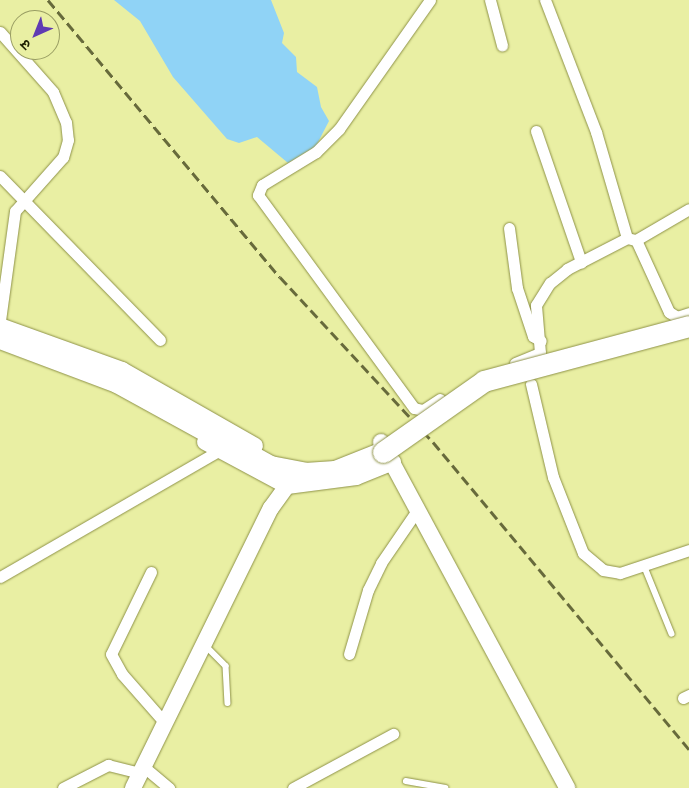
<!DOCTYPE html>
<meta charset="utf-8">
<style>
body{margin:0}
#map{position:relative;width:689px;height:788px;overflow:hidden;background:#e9efa3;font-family:"Roboto Condensed","Noto Sans Devanagari",sans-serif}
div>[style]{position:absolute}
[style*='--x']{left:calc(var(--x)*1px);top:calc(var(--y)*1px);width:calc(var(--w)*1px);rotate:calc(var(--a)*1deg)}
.water>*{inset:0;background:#90d3f6}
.roads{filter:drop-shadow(0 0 1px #8e9248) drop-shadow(0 0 1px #8e9248)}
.lane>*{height:5.5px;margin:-2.75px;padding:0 2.75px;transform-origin:2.75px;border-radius:2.75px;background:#fff}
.street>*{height:11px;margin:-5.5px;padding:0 5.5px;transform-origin:5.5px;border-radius:5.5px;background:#fff}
.secondary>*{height:16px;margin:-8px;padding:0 8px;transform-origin:8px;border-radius:8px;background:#fff}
.highway>*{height:21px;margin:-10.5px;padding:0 10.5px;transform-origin:10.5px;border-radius:10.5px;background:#fff}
.rail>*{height:3px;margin-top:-1.5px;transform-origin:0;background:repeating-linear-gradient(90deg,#676a3b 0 10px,transparent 0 15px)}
.bridges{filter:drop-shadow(0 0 1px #8e9248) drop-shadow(0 0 1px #8e9248)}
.highway-bridge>*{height:21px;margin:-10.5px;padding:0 10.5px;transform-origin:10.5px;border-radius:10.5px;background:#fff}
span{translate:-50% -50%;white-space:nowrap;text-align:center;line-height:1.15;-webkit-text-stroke:4px #e9efa3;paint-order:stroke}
.north{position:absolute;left:10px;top:10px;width:50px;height:50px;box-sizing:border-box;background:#e9efa3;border:1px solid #999d63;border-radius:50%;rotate:224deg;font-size:14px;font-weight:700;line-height:20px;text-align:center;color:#202203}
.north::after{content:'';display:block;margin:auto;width:18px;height:22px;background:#603bb3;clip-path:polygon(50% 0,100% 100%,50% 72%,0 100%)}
</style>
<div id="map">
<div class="water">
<i style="clip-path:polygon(114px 0,271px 0,284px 33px,282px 43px,296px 57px,297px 72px,317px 87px,321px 107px,329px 121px,316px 146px,288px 163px,257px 137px,239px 143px,227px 139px,173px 77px,140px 21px)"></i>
</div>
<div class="roads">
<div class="lane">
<i style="--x:644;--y:565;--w:74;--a:67.9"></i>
<i style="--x:206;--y:646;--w:28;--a:45"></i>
<i style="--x:226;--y:666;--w:37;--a:87"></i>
<i style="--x:406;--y:781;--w:40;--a:10"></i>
</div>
<div class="street">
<i style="--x:430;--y:0;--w:158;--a:125.2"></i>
<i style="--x:339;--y:129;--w:33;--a:135"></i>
<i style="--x:316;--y:152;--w:63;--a:148.6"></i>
<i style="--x:262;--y:185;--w:11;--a:112"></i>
<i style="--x:258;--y:195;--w:264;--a:53.8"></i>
<i style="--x:414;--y:408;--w:9;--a:13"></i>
<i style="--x:423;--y:410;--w:20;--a:-33"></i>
<i style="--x:490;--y:0;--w:47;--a:75.1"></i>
<i style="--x:0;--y:32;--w:80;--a:48.5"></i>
<i style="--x:53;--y:92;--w:33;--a:67"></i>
<i style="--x:66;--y:122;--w:18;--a:84"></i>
<i style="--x:68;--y:140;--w:18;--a:106"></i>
<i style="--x:63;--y:157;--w:72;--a:131.6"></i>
<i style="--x:15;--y:211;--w:110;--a:97.8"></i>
<i style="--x:536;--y:131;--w:139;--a:71"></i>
<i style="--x:0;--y:176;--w:229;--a:45.7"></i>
<i style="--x:509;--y:228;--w:61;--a:82.4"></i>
<i style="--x:517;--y:288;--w:51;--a:71.6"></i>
<i style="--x:533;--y:336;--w:9;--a:32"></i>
<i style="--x:627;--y:238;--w:9;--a:13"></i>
<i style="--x:636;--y:240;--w:79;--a:65.4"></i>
<i style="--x:669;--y:312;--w:9;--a:32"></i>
<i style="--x:677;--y:317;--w:13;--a:-18"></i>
<i style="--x:636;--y:240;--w:61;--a:-30.3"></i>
<i style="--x:515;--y:363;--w:27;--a:-22"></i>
<i style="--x:540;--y:353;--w:48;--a:-94.8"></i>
<i style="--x:536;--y:305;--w:26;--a:-58"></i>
<i style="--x:550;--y:283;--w:22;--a:-39"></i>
<i style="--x:567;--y:269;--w:68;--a:-27.3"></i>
<i style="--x:627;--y:238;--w:110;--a:-106.3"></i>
<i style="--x:596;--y:132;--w:142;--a:-111.1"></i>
<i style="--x:531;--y:384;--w:96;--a:76.7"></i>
<i style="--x:553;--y:477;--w:82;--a:68.5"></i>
<i style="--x:583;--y:553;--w:26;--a:40"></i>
<i style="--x:603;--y:570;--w:17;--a:10"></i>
<i style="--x:620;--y:573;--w:73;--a:-18.4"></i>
<i style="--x:151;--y:572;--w:91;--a:116"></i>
<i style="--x:111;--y:654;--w:23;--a:61"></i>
<i style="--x:122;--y:674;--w:65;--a:48.7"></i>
<i style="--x:0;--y:577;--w:254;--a:-30"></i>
<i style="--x:349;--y:654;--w:67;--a:-73.5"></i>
<i style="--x:368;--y:590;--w:30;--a:-64"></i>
<i style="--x:381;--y:563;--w:65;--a:-55.6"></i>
<i style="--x:683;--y:698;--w:7;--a:-27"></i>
<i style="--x:144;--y:767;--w:33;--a:40"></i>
<i style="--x:63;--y:788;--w:51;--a:-27.1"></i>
<i style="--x:108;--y:765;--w:34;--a:14"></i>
<i style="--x:293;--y:788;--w:114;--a:-28.4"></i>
</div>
<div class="secondary">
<i style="--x:0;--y:326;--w:130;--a:19.8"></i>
<i style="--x:122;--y:370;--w:153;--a:29.7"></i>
<i style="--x:205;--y:442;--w:93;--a:28.2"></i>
<i style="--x:287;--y:486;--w:70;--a:-7.4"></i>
<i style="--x:356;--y:477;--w:40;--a:-22"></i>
<i style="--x:381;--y:442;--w:393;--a:61.7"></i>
<i style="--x:133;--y:788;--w:312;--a:-63.8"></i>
<i style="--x:271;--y:508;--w:27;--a:-54"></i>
</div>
<div class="highway">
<i style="--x:0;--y:338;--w:125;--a:20.6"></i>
<i style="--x:117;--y:382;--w:175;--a:28.8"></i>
<i style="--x:270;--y:466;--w:36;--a:11"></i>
<i style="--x:305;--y:473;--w:30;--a:-4"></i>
<i style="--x:335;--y:471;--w:52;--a:-21.6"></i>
</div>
</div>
<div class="rail">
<i style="--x:48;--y:0;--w:361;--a:50.1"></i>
<i style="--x:280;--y:277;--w:225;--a:47.2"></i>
<i style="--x:433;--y:442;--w:400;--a:50.2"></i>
</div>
<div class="bridges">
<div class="highway-bridge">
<i style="--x:383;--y:452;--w:123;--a:-35.1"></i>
<i style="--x:484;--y:381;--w:212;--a:-15"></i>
</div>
</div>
<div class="north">उ</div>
</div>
